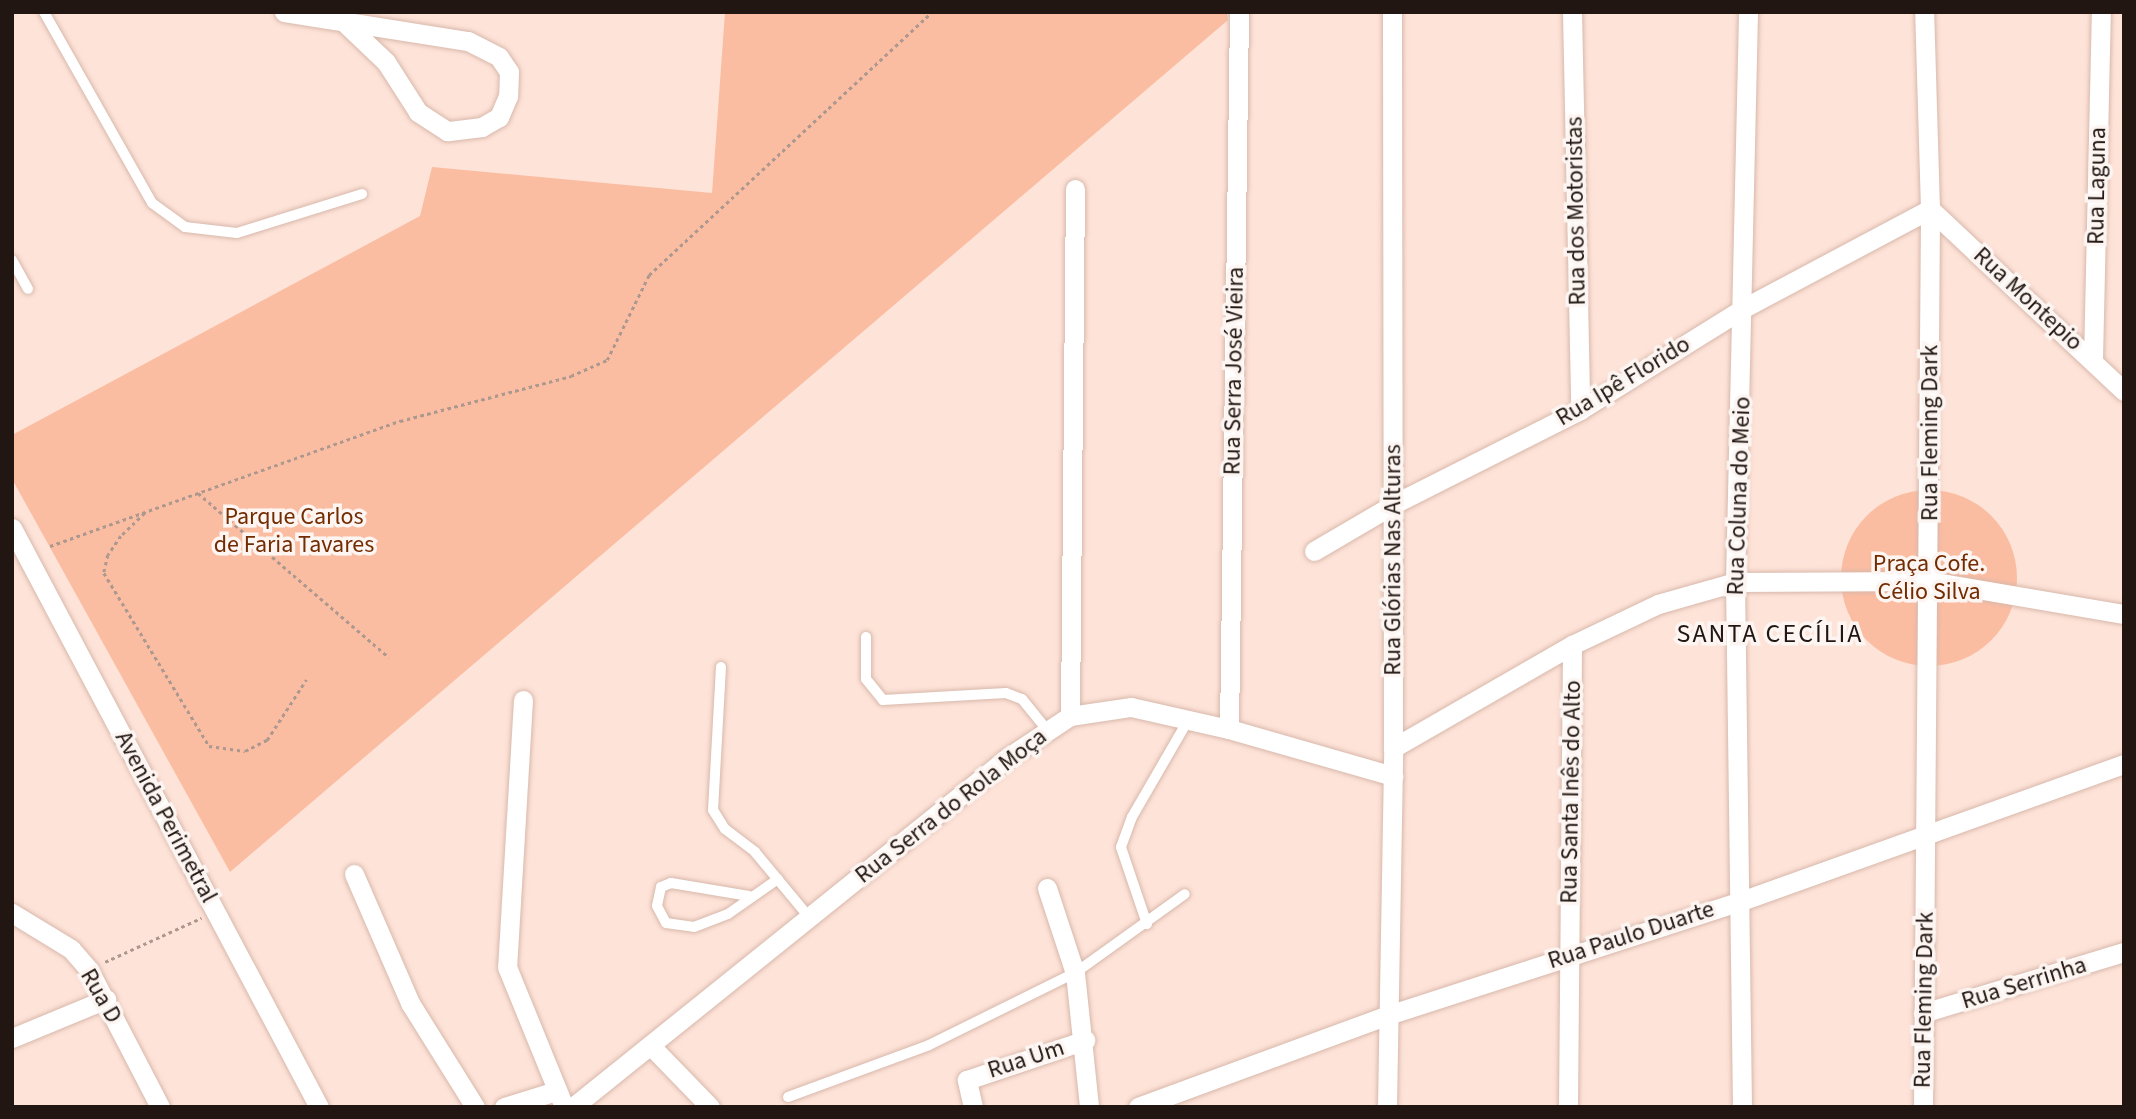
<!DOCTYPE html>
<meta charset="utf-8">
<style>
body{margin:0}
#map{position:relative;width:2136px;height:1119px;overflow:hidden;background:#fee3d8;font-family:"Source Sans 3",sans-serif}
div>[style]{position:absolute}
[style*='--x']{left:calc(var(--x)*1px);top:calc(var(--y)*1px);width:calc(var(--w)*1px);rotate:calc(var(--a)*1deg)}
.green>*{inset:0;background:#fbbda2}
.round{border-radius:50%}
.path>*{height:2.5px;margin-top:-1.25px;transform-origin:0;background:repeating-linear-gradient(90deg,#ad988f 0 3.5px,transparent 0 7px)}
.roads{filter:drop-shadow(0 0 2px #d8b8ab) drop-shadow(0 0 2px #d8b8ab)}
.lane>*{height:10px;margin:-5px;padding:0 5px;transform-origin:5px;border-radius:5px;background:#fff}
.street>*{height:19px;margin:-9.5px;padding:0 9.5px;transform-origin:9.5px;border-radius:9.5px;background:#fff}
span{translate:-50% -50%;white-space:nowrap;text-align:center;line-height:1.15;-webkit-text-stroke:7px #fcf5f2;paint-order:stroke}
.street-label{font-size:24px;color:#211611}
.park-label{font-size:24px;color:#732b00}
.neighbourhood-label{font-size:26px;color:#211611;letter-spacing:2px}
.frame{position:absolute;inset:0;border:14px solid #211611;pointer-events:none}
</style>
<div id="map">
<div class="green">
<i style="clip-path:polygon(725px 12px,1227px 12px,1228px 20px,230px 872px,12px 479px,12px 435px,420px 216px,432px 167px,712px 193px)"></i>
<i class="round" style="left:1841px;top:490px;width:176px;height:176px"></i>
</div>
<div class="path">
<i style="--x:198;--y:493;--w:252;--a:40.7"></i>
<i style="--x:145;--y:513;--w:33;--a:136"></i>
<i style="--x:121;--y:536;--w:23;--a:124"></i>
<i style="--x:108;--y:555;--w:18;--a:103"></i>
<i style="--x:104;--y:573;--w:202;--a:58.7"></i>
<i style="--x:209;--y:746;--w:36;--a:8"></i>
<i style="--x:245;--y:751;--w:25;--a:-27"></i>
<i style="--x:267;--y:740;--w:72;--a:-57"></i>
<i style="--x:50;--y:546;--w:372;--a:-19.7"></i>
<i style="--x:400;--y:421;--w:177;--a:-14.7"></i>
<i style="--x:571;--y:376;--w:39;--a:-24"></i>
<i style="--x:607;--y:360;--w:95;--a:-63.7"></i>
<i style="--x:649;--y:275;--w:386;--a:-42.9"></i>
<i style="--x:105;--y:962;--w:106;--a:-24.6"></i>
</div>
<div class="roads">
<div class="lane">
<i style="--x:44;--y:12;--w:219;--a:60.5"></i>
<i style="--x:152;--y:203;--w:41;--a:36"></i>
<i style="--x:185;--y:227;--w:52;--a:6.6"></i>
<i style="--x:237;--y:233;--w:131;--a:-17.3"></i>
<i style="--x:12;--y:260;--w:33;--a:61"></i>
<i style="--x:866;--y:637;--w:42;--a:90"></i>
<i style="--x:866;--y:679;--w:27;--a:51"></i>
<i style="--x:883;--y:700;--w:123;--a:-3.3"></i>
<i style="--x:1006;--y:693;--w:17;--a:21"></i>
<i style="--x:1022;--y:699;--w:41;--a:50.9"></i>
<i style="--x:721;--y:667;--w:143;--a:93.2"></i>
<i style="--x:713;--y:810;--w:22;--a:58"></i>
<i style="--x:725;--y:829;--w:38;--a:37"></i>
<i style="--x:755;--y:852;--w:85;--a:50.3"></i>
<i style="--x:749;--y:896;--w:79;--a:-170.5"></i>
<i style="--x:671;--y:883;--w:11;--a:158"></i>
<i style="--x:661;--y:887;--w:19;--a:102"></i>
<i style="--x:657;--y:906;--w:19;--a:62"></i>
<i style="--x:666;--y:923;--w:28;--a:8"></i>
<i style="--x:694;--y:927;--w:36;--a:-21"></i>
<i style="--x:728;--y:914;--w:61;--a:-35"></i>
<i style="--x:1147;--y:924;--w:81;--a:-108.7"></i>
<i style="--x:1121;--y:847;--w:32;--a:-70"></i>
<i style="--x:1132;--y:817;--w:110;--a:-59.9"></i>
<i style="--x:788;--y:1097;--w:150;--a:-20.2"></i>
<i style="--x:929;--y:1045;--w:163;--a:-26.3"></i>
<i style="--x:1075;--y:973;--w:135;--a:-35.7"></i>
</div>
<div class="street">
<i style="--x:284;--y:12;--w:186;--a:9"></i>
<i style="--x:468;--y:41;--w:35;--a:27"></i>
<i style="--x:499;--y:57;--w:18;--a:56"></i>
<i style="--x:509;--y:72;--w:24;--a:92"></i>
<i style="--x:508;--y:96;--w:23;--a:113"></i>
<i style="--x:499;--y:117;--w:20;--a:150"></i>
<i style="--x:482;--y:127;--w:35;--a:173"></i>
<i style="--x:447;--y:131;--w:35;--a:-147"></i>
<i style="--x:418;--y:112;--w:59;--a:-122.6"></i>
<i style="--x:386;--y:62;--w:55;--a:-136.5"></i>
<i style="--x:1572;--y:12;--w:398;--a:88.8"></i>
<i style="--x:2093;--y:359;--w:347;--a:-88.7"></i>
<i style="--x:12;--y:528;--w:655;--a:62.07"></i>
<i style="--x:1314;--y:551;--w:93;--a:-30.4"></i>
<i style="--x:1394;--y:504;--w:208;--a:-26.8"></i>
<i style="--x:1580;--y:410;--w:193;--a:-31.9"></i>
<i style="--x:1744;--y:308;--w:211;--a:-28"></i>
<i style="--x:1930;--y:209;--w:266;--a:43.2"></i>
<i style="--x:523;--y:700;--w:267;--a:93.4"></i>
<i style="--x:507;--y:967;--w:151;--a:67.8"></i>
<i style="--x:1070;--y:716;--w:527;--a:-89.46"></i>
<i style="--x:1229;--y:729;--w:717;--a:-89.2"></i>
<i style="--x:1393;--y:748;--w:207;--a:-29.9"></i>
<i style="--x:1572;--y:645;--w:95;--a:-25.5"></i>
<i style="--x:1658;--y:604;--w:80;--a:-15.9"></i>
<i style="--x:1735;--y:582;--w:195;--a:-0.3"></i>
<i style="--x:1930;--y:581;--w:197;--a:9.7"></i>
<i style="--x:354;--y:874;--w:141;--a:66.5"></i>
<i style="--x:410;--y:1003;--w:123;--a:58"></i>
<i style="--x:1047;--y:888;--w:89;--a:71.8"></i>
<i style="--x:1075;--y:973;--w:135;--a:84"></i>
<i style="--x:12;--y:913;--w:69;--a:31.4"></i>
<i style="--x:71;--y:949;--w:28;--a:49"></i>
<i style="--x:89;--y:970;--w:154;--a:62.6"></i>
<i style="--x:1923;--y:1013;--w:210;--a:-16.9"></i>
<i style="--x:12;--y:1038;--w:102;--a:-22.5"></i>
<i style="--x:650;--y:1045;--w:86;--a:45.9"></i>
<i style="--x:504;--y:1107;--w:54;--a:-17.1"></i>
<i style="--x:573;--y:1107;--w:557;--a:-38.8"></i>
<i style="--x:1007;--y:758;--w:76;--a:-33.7"></i>
<i style="--x:1070;--y:716;--w:62;--a:-8.4"></i>
<i style="--x:1131;--y:707;--w:100;--a:12.7"></i>
<i style="--x:1229;--y:729;--w:171;--a:16"></i>
<i style="--x:973;--y:1107;--w:28;--a:-103"></i>
<i style="--x:967;--y:1080;--w:125;--a:-18.7"></i>
<i style="--x:1138;--y:1107;--w:266;--a:-20.2"></i>
<i style="--x:1388;--y:1015;--w:371;--a:-17.9"></i>
<i style="--x:1741;--y:901;--w:407;--a:-19.7"></i>
<i style="--x:1387;--y:1107;--w:359;--a:-89"></i>
<i style="--x:1393;--y:748;--w:736;--a:-90.08"></i>
<i style="--x:1568;--y:1107;--w:462;--a:-89.5"></i>
<i style="--x:1742;--y:1107;--w:525;--a:-90.76"></i>
<i style="--x:1735;--y:582;--w:570;--a:-88.69"></i>
<i style="--x:1923;--y:1107;--w:898;--a:-89.55"></i>
<i style="--x:1930;--y:209;--w:197;--a:-91.7"></i>
</div>
</div>
<div class="street-label">
<span style="left:2097px;top:186px;rotate:-89deg">Rua Laguna</span>
<span style="left:1576px;top:211px;rotate:-91deg">Rua dos Motoristas</span>
<span style="left:2028px;top:299px;rotate:43deg">Rua Montepio</span>
<span style="left:1234px;top:371px;rotate:-89deg">Rua Serra José Vieira</span>
<span style="left:1623px;top:381px;rotate:-31deg">Rua Ipê Florido</span>
<span style="left:1930px;top:433px;rotate:-90deg">Rua Fleming Dark</span>
<span style="left:1739px;top:496px;rotate:-88deg">Rua Coluna do Meio</span>
<span style="left:1393px;top:560px;rotate:-90deg">Rua Glórias Nas Alturas</span>
<span style="left:1571px;top:792px;rotate:-89deg">Rua Santa Inês do Alto</span>
<span style="left:951px;top:806px;rotate:-38deg">Rua Serra do Rola Moça</span>
<span style="left:166px;top:817px;rotate:62deg">Avenida Perimetral</span>
<span style="left:1631px;top:935px;rotate:-18deg">Rua Paulo Duarte</span>
<span style="left:2024px;top:983px;rotate:-17deg">Rua Serrinha</span>
<span style="left:101px;top:996px;rotate:60deg">Rua D</span>
<span style="left:1924px;top:1000px;rotate:-89deg">Rua Fleming Dark</span>
<span style="left:1026px;top:1059px;rotate:-18deg">Rua Um</span>
</div>
<div class="park-label">
<span style="left:294px;top:531px">Parque Carlos<br>de Faria Tavares</span>
<span style="left:1929px;top:578px">Praça Cofe.<br>Célio Silva</span>
</div>
<div class="neighbourhood-label">
<span style="left:1770px;top:634px">SANTA CECÍLIA</span>
</div>
<div class="frame"></div>
</div>
